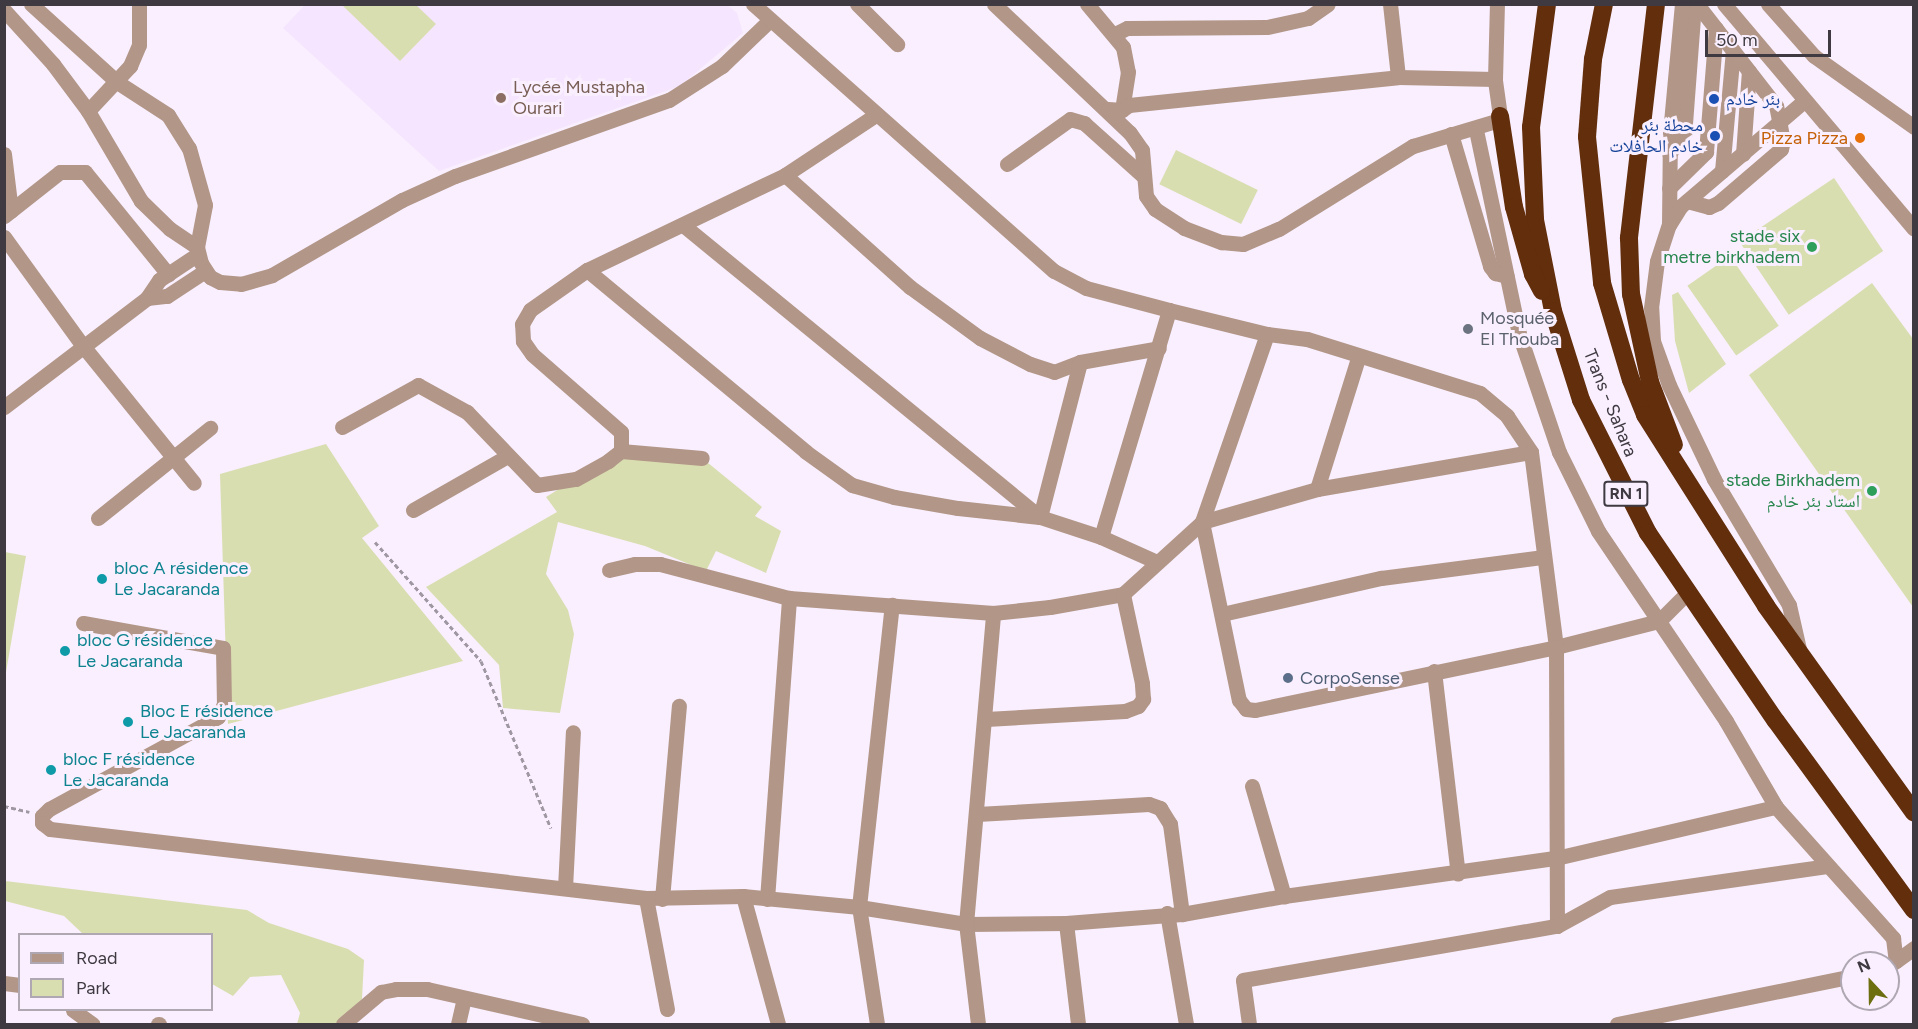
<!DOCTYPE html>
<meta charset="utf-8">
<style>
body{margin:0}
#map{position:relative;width:1918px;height:1029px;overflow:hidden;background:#f9effe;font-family:Figtree,"Noto Naskh Arabic",sans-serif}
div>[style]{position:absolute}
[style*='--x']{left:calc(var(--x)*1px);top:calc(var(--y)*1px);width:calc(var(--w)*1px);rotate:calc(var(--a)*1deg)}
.built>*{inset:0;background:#f6e5fe}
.green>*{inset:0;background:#d9deb1;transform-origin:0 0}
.path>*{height:3px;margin-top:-1.5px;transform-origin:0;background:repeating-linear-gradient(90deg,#9f97a2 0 4.5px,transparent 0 7.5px)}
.minor>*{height:15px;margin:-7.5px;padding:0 7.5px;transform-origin:7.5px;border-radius:7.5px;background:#b29688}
.highway>*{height:18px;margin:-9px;padding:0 9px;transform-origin:9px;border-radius:9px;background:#622e0c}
.dots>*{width:16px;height:16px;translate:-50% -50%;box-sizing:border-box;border:3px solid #f9effe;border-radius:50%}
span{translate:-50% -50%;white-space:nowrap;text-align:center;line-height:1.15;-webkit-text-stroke:6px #f9effe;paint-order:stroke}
.shield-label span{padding:2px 4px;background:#f9effe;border:2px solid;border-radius:4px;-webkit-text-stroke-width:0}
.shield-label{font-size:16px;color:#3f3a41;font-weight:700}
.education-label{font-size:18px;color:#785e54}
.left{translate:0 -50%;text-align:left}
.transit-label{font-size:18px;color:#164399}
.right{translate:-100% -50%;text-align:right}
.food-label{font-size:18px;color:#c56008}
.leisure-label{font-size:18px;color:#27864d}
.worship-label{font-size:18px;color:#5b616d}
.street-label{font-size:18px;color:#3f3a41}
.culture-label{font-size:18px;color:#0d838f}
.service-label{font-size:18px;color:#4e5e75}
.frame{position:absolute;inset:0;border:6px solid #3f3a41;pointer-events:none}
.legend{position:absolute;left:18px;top:933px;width:195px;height:78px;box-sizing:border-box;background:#f9effe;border:2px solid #afa7b2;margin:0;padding:8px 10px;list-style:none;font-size:18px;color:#3f3a41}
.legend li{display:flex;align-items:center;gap:12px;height:30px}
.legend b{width:30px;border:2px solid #afa7b2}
.north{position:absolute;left:1840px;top:951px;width:60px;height:60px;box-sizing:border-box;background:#f9effe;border:2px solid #afa7b2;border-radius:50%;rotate:338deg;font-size:16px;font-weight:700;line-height:24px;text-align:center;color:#3f3a41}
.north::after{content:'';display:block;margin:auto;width:21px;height:27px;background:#6d6e0f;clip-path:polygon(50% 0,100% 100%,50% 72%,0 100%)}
.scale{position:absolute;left:1705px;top:30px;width:126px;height:27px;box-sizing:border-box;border:3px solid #3f3a41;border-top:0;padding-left:8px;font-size:18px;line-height:21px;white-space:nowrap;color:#3f3a41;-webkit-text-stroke:4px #f9effe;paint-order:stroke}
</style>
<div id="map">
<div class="built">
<i style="clip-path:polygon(726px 4px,737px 13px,743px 33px,680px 86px,439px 171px,283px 28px,305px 5px)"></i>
</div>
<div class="green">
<i style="clip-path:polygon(342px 5px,416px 5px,436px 24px,400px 61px)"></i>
<i style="left:1176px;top:150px;width:91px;height:38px;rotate:26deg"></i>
<i style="left:1834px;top:178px;width:88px;height:114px;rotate:56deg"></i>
<i style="left:1730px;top:256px;width:85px;height:52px;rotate:55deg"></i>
<i style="clip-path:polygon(1872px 283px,1913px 339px,1913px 607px,1749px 375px)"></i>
<i style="clip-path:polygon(1678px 292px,1726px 364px,1689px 393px,1675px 341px,1672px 295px)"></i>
<i style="clip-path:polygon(326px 444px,379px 526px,362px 538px,463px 661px,228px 724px,220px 474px)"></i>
<i style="clip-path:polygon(621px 451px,702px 458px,762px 507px,755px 516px,781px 531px,766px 573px,716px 551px,706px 571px,645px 546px,558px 522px,546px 574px,568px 610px,574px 634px,560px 713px,503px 708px,499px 665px,426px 587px,557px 512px,546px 497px)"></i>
<i style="clip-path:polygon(5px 552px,26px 556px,5px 678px,4px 552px)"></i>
<i style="clip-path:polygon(5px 881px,247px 910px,269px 923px,348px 949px,364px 960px,362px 999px,336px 1024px,297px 1024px,300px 1013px,281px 975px,250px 977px,233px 996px,212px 984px,212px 934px,83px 934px,64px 916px,5px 901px)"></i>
</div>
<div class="path">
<i style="--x:375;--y:542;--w:159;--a:48.3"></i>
<i style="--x:481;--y:661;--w:181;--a:67.3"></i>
<i style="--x:4;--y:806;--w:26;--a:13"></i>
</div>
<div class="minor">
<i style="--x:31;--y:4;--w:116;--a:42.2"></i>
<i style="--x:117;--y:82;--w:61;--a:32.9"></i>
<i style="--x:168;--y:115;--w:39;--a:58"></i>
<i style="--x:189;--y:148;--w:59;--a:74.3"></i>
<i style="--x:205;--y:205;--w:43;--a:100.8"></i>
<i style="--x:197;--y:247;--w:16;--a:76"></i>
<i style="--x:201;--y:263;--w:17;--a:57"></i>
<i style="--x:210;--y:277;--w:11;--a:27"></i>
<i style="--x:220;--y:282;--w:21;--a:5"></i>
<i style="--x:241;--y:284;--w:32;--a:-16"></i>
<i style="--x:272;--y:275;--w:150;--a:-30"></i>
<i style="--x:402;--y:200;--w:58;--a:-24.4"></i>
<i style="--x:455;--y:176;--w:227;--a:-19.6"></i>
<i style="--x:669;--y:100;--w:63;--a:-32.7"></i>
<i style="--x:722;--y:66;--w:66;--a:-43.8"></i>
<i style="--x:753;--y:4;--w:402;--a:41.6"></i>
<i style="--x:1054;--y:271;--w:36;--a:28"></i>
<i style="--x:1086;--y:288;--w:86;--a:14.8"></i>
<i style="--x:857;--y:4;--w:57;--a:45"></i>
<i style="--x:994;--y:4;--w:187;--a:43.5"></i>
<i style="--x:1130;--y:133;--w:21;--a:55"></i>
<i style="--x:1142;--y:150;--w:46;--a:85"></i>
<i style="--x:1146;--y:196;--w:16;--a:55"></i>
<i style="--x:1155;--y:209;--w:35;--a:33"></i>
<i style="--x:1184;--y:228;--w:40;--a:21"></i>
<i style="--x:1221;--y:242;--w:22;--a:5"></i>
<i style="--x:1243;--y:244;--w:39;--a:-23"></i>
<i style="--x:1279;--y:229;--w:158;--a:-31.8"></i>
<i style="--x:1413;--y:146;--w:87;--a:-16.8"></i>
<i style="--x:1496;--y:121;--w:6;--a:-51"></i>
<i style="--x:1500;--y:116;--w:37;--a:-98"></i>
<i style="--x:1495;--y:79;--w:75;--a:-88.5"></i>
<i style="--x:1087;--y:4;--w:56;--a:50.1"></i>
<i style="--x:1123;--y:47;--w:25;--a:79"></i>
<i style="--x:1128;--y:72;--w:38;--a:99"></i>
<i style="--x:1390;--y:4;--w:73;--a:83.7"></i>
<i style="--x:1724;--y:4;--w:294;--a:49.8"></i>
<i style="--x:1768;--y:4;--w:69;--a:48.5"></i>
<i style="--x:1814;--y:56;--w:123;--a:35.4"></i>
<i style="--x:4;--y:10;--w:73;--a:47.8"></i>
<i style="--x:53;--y:64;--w:59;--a:53.3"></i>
<i style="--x:88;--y:111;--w:104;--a:59.5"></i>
<i style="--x:141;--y:201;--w:40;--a:44"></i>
<i style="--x:170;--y:229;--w:32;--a:34"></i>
<i style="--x:1115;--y:34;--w:13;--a:-27"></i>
<i style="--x:1127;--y:28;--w:140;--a:-0.4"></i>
<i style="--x:1267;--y:27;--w:42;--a:-12.4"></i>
<i style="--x:1308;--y:18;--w:24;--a:-35"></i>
<i style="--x:1108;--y:109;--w:14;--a:4"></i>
<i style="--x:1122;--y:110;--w:9;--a:-36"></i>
<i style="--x:1129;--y:105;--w:270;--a:-5.9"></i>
<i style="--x:1398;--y:77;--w:97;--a:1.2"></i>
<i style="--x:88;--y:111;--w:62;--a:-47"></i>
<i style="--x:130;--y:66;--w:23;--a:-67"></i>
<i style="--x:139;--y:45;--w:41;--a:-90"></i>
<i style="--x:1476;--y:130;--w:208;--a:78.1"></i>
<i style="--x:1519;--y:334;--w:125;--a:71.3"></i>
<i style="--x:1559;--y:452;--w:88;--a:63.7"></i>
<i style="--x:1598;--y:531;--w:229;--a:56"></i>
<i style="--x:1726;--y:721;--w:99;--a:59.8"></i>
<i style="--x:1776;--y:807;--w:176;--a:48.2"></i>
<i style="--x:1893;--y:938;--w:23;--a:83"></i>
<i style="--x:1896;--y:961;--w:9;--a:148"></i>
<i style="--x:1451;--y:134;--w:138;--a:73.5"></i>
<i style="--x:1490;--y:266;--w:9;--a:54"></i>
<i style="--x:1495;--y:273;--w:12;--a:14"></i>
<i style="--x:1669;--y:153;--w:22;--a:-47"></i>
<i style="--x:1684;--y:137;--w:133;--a:-85.7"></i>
<i style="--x:4;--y:154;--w:57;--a:83"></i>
<i style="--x:1743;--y:154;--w:83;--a:-85.9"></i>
<i style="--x:1007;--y:164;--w:77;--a:-35.5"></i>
<i style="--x:1070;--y:119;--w:15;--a:16"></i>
<i style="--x:1084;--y:123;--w:79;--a:41.9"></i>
<i style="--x:1722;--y:171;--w:121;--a:-84.8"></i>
<i style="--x:785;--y:175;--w:168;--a:41.9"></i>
<i style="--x:910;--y:287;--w:87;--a:36.1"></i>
<i style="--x:980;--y:338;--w:56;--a:27.5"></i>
<i style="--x:1030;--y:364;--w:25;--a:18"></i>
<i style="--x:1054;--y:372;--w:28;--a:-21"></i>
<i style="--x:1080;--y:362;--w:80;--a:-10"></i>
<i style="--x:1669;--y:188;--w:52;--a:-44.2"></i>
<i style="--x:1706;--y:152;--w:124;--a:-85.4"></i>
<i style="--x:1687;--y:201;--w:23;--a:15"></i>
<i style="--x:1709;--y:207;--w:10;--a:-24"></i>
<i style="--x:1718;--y:203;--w:83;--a:-40.6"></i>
<i style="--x:1781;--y:149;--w:8;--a:-76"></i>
<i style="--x:1783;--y:141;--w:36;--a:-101"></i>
<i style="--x:1776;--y:106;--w:129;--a:-127.8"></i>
<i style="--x:4;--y:216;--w:71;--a:-38.2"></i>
<i style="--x:60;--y:172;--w:25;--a:0"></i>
<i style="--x:85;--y:172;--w:132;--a:50.9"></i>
<i style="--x:683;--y:225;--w:461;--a:39.3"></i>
<i style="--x:1040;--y:517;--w:160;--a:-75.5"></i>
<i style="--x:1669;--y:225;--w:92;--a:-89.4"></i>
<i style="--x:1670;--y:133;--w:130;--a:-84.7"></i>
<i style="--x:4;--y:237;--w:135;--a:54.1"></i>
<i style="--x:83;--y:346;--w:176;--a:51"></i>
<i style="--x:587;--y:270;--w:285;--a:39.7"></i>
<i style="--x:806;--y:452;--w:57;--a:35.7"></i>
<i style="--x:852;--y:485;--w:44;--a:15.9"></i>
<i style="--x:894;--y:497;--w:65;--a:9.8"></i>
<i style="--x:958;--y:508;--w:82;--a:6.3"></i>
<i style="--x:1040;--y:517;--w:64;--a:18.2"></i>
<i style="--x:147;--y:298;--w:20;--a:-6"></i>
<i style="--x:167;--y:296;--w:45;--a:-33.3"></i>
<i style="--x:1267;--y:334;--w:199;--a:109.1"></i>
<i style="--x:1202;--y:522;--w:182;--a:78.3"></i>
<i style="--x:1239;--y:700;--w:11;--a:52"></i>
<i style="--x:1246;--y:709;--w:9;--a:6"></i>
<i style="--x:1255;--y:710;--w:308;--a:-11.8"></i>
<i style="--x:1556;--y:647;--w:106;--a:-14.2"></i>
<i style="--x:1659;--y:621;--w:41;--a:-45"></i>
<i style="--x:4;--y:407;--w:180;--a:-37.3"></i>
<i style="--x:147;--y:298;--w:22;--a:-56"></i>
<i style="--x:159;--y:280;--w:47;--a:-33.7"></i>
<i style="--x:342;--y:427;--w:87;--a:-28.9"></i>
<i style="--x:418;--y:385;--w:56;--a:28.9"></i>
<i style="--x:467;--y:412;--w:101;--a:46.2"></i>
<i style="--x:537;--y:485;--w:39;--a:-9"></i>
<i style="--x:576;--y:479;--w:37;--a:-29"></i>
<i style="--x:608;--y:461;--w:16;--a:-38"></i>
<i style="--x:621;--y:451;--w:19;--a:-90"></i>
<i style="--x:621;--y:432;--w:118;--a:-138.8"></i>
<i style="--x:532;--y:354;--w:16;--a:-125"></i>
<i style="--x:523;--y:341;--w:17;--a:-93"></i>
<i style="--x:522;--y:324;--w:16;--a:-60"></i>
<i style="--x:530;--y:310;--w:70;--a:-35.1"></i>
<i style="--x:587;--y:270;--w:220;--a:-25.6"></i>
<i style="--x:785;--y:175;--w:110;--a:-33.5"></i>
<i style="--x:621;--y:451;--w:81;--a:4.9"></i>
<i style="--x:1317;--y:489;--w:137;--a:-72.6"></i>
<i style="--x:413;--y:510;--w:107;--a:-29.7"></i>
<i style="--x:98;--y:518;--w:144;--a:-38.8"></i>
<i style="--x:1157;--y:562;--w:61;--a:-155.9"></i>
<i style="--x:1101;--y:537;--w:237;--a:-73.3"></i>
<i style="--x:1169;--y:310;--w:101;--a:13.8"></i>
<i style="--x:1267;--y:334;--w:40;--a:7.1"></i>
<i style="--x:1307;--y:339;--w:181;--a:17.3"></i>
<i style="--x:1480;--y:393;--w:35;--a:40"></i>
<i style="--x:1507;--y:416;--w:43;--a:56.3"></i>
<i style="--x:609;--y:570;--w:27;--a:-13"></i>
<i style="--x:635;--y:564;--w:25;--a:0"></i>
<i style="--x:660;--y:564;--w:133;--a:14.8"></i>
<i style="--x:789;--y:598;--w:205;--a:4.2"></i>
<i style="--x:993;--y:613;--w:57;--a:-6"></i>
<i style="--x:1050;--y:607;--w:74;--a:-10.1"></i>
<i style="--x:1123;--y:594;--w:107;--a:-42.3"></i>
<i style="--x:1202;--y:522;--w:120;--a:-16"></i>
<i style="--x:1317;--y:489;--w:217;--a:-9.8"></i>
<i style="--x:1531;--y:452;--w:197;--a:82.7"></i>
<i style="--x:1556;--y:647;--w:279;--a:89.8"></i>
<i style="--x:1222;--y:614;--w:163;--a:-12.8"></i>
<i style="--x:1381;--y:578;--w:162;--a:-7.4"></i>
<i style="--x:83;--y:623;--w:142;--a:10.1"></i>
<i style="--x:223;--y:648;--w:56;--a:89"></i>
<i style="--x:224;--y:704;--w:14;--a:115"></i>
<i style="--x:218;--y:717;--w:192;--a:151.4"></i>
<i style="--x:49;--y:809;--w:10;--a:135"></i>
<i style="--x:42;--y:816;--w:7;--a:90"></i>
<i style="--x:42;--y:823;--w:10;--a:37"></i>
<i style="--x:50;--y:829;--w:600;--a:6.6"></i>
<i style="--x:646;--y:898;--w:97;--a:-1.2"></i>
<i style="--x:743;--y:896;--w:117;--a:5.4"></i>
<i style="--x:859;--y:907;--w:108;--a:9"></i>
<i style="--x:966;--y:924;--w:100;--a:-0.6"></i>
<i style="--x:1066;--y:923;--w:116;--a:-4.4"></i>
<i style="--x:1182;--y:914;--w:104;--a:-10"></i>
<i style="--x:1284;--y:896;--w:275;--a:-8"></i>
<i style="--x:1556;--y:858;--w:226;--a:-13.1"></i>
<i style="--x:1799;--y:649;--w:45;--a:-102.8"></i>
<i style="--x:1789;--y:605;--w:147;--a:-120.8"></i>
<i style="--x:1714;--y:479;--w:104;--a:-115.6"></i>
<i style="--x:1669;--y:385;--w:47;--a:-110"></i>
<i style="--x:1653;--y:341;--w:33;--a:-93"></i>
<i style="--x:1651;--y:308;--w:47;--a:-82.7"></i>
<i style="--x:1657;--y:261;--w:38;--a:-72"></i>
<i style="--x:1669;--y:225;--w:22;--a:-58"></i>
<i style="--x:1681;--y:206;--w:162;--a:-40.5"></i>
<i style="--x:1434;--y:671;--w:204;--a:83.3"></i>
<i style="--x:986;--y:719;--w:139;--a:-3.3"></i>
<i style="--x:1125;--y:711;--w:14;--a:-21"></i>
<i style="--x:1138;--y:706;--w:9;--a:-54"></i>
<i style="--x:1143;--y:699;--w:16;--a:-94"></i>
<i style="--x:1142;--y:683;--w:91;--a:-102.1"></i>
<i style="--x:1252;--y:786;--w:115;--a:73.8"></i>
<i style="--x:977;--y:814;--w:172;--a:-3.3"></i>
<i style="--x:1149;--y:804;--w:12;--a:20"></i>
<i style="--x:1160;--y:808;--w:19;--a:58"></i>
<i style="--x:1170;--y:824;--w:91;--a:82.4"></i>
<i style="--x:565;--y:888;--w:156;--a:-87.1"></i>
<i style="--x:743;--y:896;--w:133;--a:74.7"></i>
<i style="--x:646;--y:898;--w:113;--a:79.3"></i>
<i style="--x:662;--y:899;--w:194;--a:-85"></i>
<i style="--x:767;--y:899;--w:302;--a:-85.8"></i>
<i style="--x:1167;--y:913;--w:113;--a:80.3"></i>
<i style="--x:1066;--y:923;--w:102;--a:83.2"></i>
<i style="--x:1896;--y:961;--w:22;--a:-36"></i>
<i style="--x:4;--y:983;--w:16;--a:7"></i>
<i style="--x:73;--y:1010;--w:24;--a:36"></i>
<i style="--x:158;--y:1024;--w:1;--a:0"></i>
<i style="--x:343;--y:1024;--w:50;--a:-40.1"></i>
<i style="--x:381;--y:992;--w:15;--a:-11"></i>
<i style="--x:396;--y:989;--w:31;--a:0"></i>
<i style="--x:427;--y:989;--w:159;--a:12.7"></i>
<i style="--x:458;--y:1024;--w:26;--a:-77"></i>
<i style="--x:877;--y:1024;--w:118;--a:-98.7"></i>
<i style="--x:859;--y:907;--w:304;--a:-83.8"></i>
<i style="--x:978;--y:1024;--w:101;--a:-96.8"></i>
<i style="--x:966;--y:924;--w:312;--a:-85"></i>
<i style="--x:1249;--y:1024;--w:44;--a:-97.8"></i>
<i style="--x:1243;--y:980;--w:319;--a:-9.8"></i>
<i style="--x:1557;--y:926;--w:60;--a:-28.7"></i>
<i style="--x:1610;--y:897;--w:219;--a:-8.1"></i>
<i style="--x:1617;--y:1024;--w:240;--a:-11.5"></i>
</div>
<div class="highway">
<i style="--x:1547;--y:4;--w:124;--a:97.4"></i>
<i style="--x:1531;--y:127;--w:93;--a:87.5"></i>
<i style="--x:1535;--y:220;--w:93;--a:78.8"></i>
<i style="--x:1553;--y:311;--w:93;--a:72.5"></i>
<i style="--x:1581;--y:400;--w:149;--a:63.3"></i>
<i style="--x:1648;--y:533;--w:227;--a:55.8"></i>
<i style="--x:1776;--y:721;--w:234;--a:53.9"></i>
<i style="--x:1604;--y:4;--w:56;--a:101.3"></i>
<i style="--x:1593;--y:59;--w:78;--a:94.4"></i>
<i style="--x:1587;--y:137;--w:147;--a:84.1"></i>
<i style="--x:1602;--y:283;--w:101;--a:73.4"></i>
<i style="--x:1631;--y:380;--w:38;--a:68"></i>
<i style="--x:1645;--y:415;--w:226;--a:57.6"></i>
<i style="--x:1766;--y:606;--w:254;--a:54.4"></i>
<i style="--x:1656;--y:4;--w:236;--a:96.6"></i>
<i style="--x:1629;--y:238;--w:56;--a:88"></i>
<i style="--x:1631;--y:294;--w:90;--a:77.8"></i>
<i style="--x:1650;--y:382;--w:67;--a:69.1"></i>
<i style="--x:1500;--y:116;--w:92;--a:81.3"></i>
<i style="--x:1514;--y:207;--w:70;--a:74.2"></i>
<i style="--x:1533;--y:274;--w:19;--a:62"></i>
</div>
<div class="dots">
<i style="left:501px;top:98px;background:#8d6e63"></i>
<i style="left:1714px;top:99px;background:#1a4fb4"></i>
<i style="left:1715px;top:136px;background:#1a4fb4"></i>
<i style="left:1860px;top:138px;background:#e8710a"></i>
<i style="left:1812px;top:247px;background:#2e9e5b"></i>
<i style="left:1468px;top:329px;background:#6b7280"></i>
<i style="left:1872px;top:491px;background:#2e9e5b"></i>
<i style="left:102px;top:579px;background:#0f9aa8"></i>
<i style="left:65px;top:651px;background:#0f9aa8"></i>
<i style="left:1288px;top:678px;background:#5c6f8a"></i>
<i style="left:128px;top:722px;background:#0f9aa8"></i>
<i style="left:51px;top:770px;background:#0f9aa8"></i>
</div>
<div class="shield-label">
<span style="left:1626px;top:494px">RN 1</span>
</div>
<div class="education-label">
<span class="left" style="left:513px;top:98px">Lycée Mustapha<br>Ourari</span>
</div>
<div class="transit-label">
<span class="left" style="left:1726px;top:99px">بئر خادم</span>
<span class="right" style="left:1703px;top:136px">محطة بئر<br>خادم الحافلات</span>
</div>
<div class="food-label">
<span class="right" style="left:1848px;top:138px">Pizza Pizza</span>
</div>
<div class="leisure-label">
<span class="right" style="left:1800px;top:247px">stade six<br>metre birkhadem</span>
<span class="right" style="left:1860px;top:491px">stade Birkhadem<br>استاد بئر خادم</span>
</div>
<div class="worship-label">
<span class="left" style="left:1480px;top:329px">Mosquée<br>El Thouba</span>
</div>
<div class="street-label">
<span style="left:1610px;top:403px;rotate:68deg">Trans - Sahara</span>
</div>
<div class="culture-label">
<span class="left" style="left:114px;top:579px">bloc A résidence<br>Le Jacaranda</span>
<span class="left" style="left:77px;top:651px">bloc G résidence<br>Le Jacaranda</span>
<span class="left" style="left:140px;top:722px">Bloc E résidence<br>Le Jacaranda</span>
<span class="left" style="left:63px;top:770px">bloc F résidence<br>Le Jacaranda</span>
</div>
<div class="service-label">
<span class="left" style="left:1300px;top:678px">CorpoSense</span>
</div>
<div class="frame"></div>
<ul class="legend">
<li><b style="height:8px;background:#b29688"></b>Road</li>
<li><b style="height:16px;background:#d9deb1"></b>Park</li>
</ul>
<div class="north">N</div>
<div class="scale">50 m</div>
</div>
